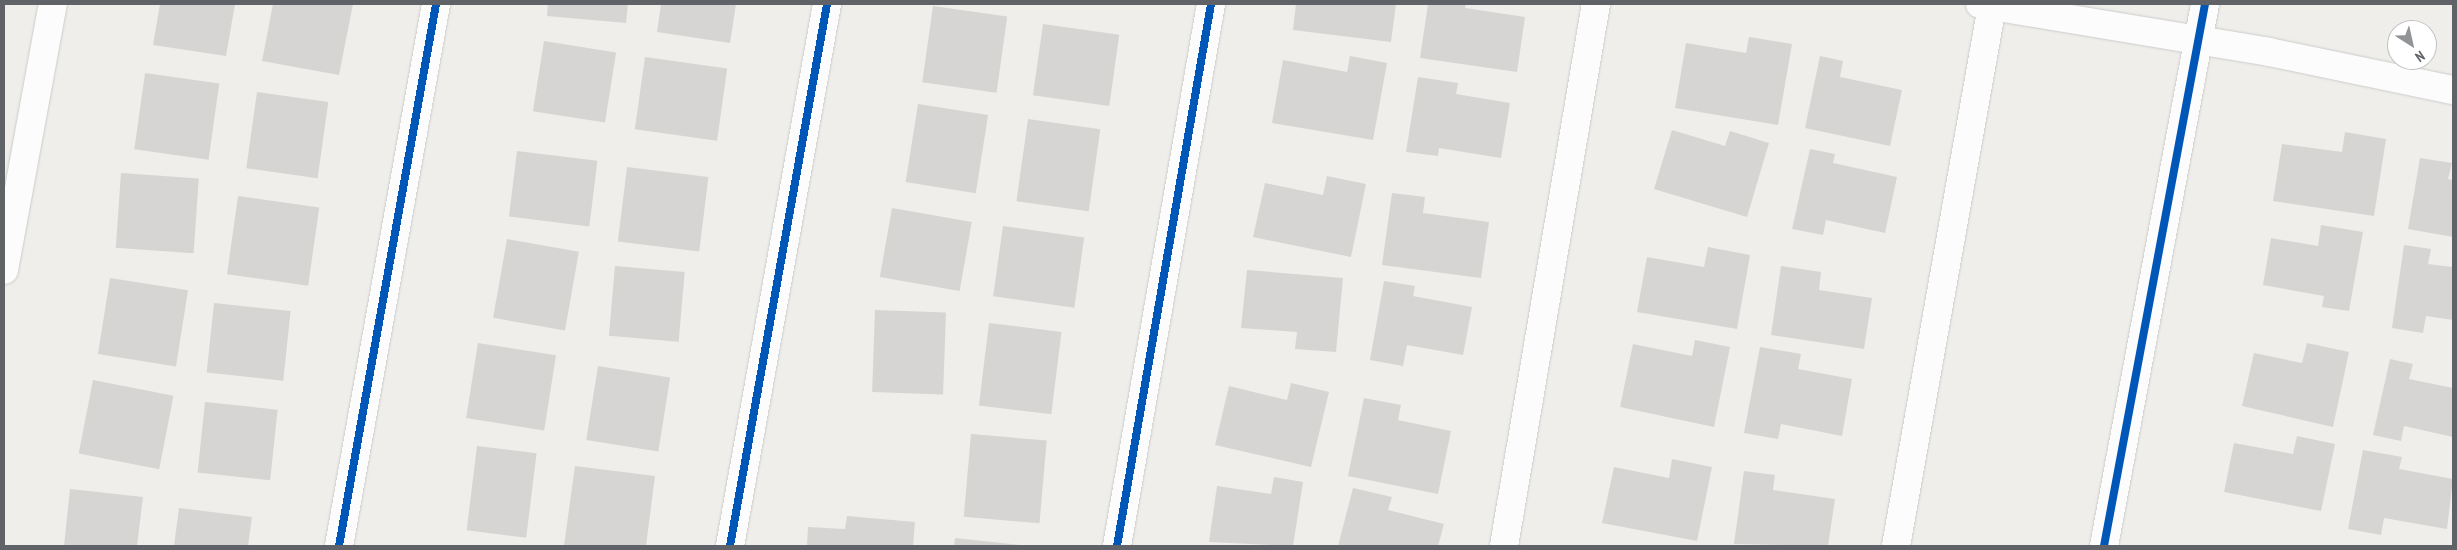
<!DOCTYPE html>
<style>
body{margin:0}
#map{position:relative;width:2457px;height:550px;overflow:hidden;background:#efeeea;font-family:"PT Sans Narrow",sans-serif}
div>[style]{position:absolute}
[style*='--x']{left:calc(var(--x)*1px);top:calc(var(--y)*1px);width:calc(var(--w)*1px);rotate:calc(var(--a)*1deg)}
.building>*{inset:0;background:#d6d5d3;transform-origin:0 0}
.roads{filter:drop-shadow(0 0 1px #cbcccc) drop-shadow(0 0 1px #cbcccc)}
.minor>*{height:28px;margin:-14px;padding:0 14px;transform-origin:14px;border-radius:14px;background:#fdfcfc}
.cycleway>*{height:8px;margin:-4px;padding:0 4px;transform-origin:4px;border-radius:4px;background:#0057b8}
span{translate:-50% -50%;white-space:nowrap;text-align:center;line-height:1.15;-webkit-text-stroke:5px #fff;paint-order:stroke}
.frame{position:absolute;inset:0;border:5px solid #5f6368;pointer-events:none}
.north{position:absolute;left:2387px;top:20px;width:50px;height:50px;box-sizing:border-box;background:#fff;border:1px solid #bfc1c3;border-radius:50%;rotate:145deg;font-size:14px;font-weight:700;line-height:20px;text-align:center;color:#5f6368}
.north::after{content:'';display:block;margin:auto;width:18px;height:22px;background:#919496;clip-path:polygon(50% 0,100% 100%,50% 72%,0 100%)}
</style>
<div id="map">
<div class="building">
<i style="clip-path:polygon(160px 4px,235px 4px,226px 56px,153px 45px)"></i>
<i style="clip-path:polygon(273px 4px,353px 4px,339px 75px,262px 61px)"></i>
<i style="clip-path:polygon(548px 4px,628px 4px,626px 23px,547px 16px)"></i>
<i style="clip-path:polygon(661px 4px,736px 4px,730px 43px,657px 32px)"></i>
<i style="clip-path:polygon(1296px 4px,1396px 4px,1391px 42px,1293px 30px)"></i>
<i style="clip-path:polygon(1428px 4px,1466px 4px,1465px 8px,1525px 17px,1517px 72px,1420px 58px)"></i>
<i style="left:933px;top:6px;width:75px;height:77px;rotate:8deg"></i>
<i style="left:1043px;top:24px;width:77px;height:72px;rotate:8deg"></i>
<i style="clip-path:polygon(1749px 37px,1792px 44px,1778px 125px,1675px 108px,1686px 43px,1746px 53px)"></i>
<i style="left:544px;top:41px;width:73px;height:71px;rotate:9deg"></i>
<i style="clip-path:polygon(1350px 56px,1387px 63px,1373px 140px,1272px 123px,1283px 60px,1347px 72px)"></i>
<i style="clip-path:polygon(1820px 56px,1843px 61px,1840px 77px,1902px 90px,1890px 146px,1805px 128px)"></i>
<i style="left:645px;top:57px;width:83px;height:73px;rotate:8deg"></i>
<i style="left:145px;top:73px;width:75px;height:77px;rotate:8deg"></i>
<i style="clip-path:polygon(1418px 77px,1458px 83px,1456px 94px,1510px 103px,1501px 158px,1439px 148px,1438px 156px,1406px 152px)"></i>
<i style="left:257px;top:92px;width:72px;height:77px;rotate:8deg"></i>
<i style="left:918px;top:104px;width:71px;height:79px;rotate:9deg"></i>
<i style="left:1028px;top:119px;width:73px;height:83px;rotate:8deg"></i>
<i style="clip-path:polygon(1672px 130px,1725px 146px,1730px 131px,1769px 143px,1747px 217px,1654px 189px)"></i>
<i style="clip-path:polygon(2345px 132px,2386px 139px,2374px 216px,2273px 201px,2282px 144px,2342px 152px)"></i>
<i style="clip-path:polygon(1810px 149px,1835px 154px,1833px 163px,1897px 177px,1885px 233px,1826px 220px,1823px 235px,1792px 229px)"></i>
<i style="left:517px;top:151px;width:81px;height:66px;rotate:7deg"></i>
<i style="clip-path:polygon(2420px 158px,2452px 163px,2448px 179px,2453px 180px,2453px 237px,2408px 229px)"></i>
<i style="left:627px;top:167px;width:82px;height:75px;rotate:7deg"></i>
<i style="left:121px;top:173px;width:78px;height:75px;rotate:4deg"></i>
<i style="clip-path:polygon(1327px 176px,1366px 184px,1351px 257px,1253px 237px,1265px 183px,1323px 195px)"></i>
<i style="clip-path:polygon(1392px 193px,1425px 197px,1423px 213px,1489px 222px,1481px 278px,1382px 265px)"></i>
<i style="left:238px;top:196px;width:82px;height:79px;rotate:8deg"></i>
<i style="left:892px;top:208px;width:81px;height:70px;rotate:10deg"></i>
<i style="clip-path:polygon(2321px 225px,2363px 232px,2349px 311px,2322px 307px,2324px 296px,2263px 285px,2271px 238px,2318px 246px)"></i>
<i style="left:1003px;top:226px;width:82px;height:71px;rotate:8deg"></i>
<i style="left:507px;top:239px;width:73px;height:80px;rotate:10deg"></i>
<i style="clip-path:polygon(2404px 245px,2431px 249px,2428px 264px,2453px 267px,2453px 320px,2426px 316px,2423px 333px,2392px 328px)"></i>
<i style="clip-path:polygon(1708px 247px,1750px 255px,1737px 329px,1637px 312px,1647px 257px,1704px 267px)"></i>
<i style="left:615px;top:266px;width:70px;height:70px;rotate:5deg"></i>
<i style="clip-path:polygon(1781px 266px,1821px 272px,1819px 290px,1872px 298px,1864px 349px,1771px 335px)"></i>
<i style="clip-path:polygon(1247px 270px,1343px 278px,1336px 352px,1295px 349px,1297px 332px,1241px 328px)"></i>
<i style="left:110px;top:278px;width:79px;height:77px;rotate:9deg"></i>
<i style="clip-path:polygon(1384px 281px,1415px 286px,1413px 296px,1472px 307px,1463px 355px,1407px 345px,1403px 366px,1370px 360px)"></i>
<i style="left:214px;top:303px;width:77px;height:70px;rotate:6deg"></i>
<i style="left:875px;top:310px;width:71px;height:82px;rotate:2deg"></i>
<i style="left:989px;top:323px;width:73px;height:83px;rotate:7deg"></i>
<i style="clip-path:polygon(1695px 340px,1730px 347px,1714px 427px,1620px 407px,1633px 344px,1692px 356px)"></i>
<i style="left:478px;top:343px;width:79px;height:76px;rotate:9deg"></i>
<i style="clip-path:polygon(2307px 343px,2349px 352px,2333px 427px,2242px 406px,2254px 353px,2302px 363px)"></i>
<i style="clip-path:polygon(1760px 347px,1801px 354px,1798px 369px,1852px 379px,1842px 436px,1781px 424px,1778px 439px,1744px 433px)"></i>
<i style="clip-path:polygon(2390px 359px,2413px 364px,2409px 379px,2453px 388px,2453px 437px,2404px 426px,2401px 441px,2373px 435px)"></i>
<i style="left:598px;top:366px;width:73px;height:75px;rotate:9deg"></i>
<i style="left:93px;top:380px;width:82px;height:75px;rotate:11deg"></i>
<i style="clip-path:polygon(1291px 383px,1329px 392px,1311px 467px,1215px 445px,1229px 386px,1287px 400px)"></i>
<i style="clip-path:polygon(1364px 398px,1401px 405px,1398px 420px,1451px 431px,1438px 494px,1348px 476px)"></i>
<i style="left:205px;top:402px;width:73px;height:71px;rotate:6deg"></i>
<i style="left:971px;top:434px;width:76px;height:83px;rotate:5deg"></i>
<i style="clip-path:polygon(2297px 436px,2335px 444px,2321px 511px,2224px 492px,2234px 443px,2293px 454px)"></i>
<i style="left:477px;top:446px;width:60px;height:85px;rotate:7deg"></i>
<i style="clip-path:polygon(2363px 450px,2402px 457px,2399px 469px,2453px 479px,2447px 529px,2384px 518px,2381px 535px,2348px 529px)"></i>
<i style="clip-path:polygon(1672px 459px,1712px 467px,1697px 541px,1602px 523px,1614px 467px,1669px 478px)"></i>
<i style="clip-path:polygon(575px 466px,655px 476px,646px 546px,564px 546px)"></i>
<i style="clip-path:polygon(1744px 471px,1775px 475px,1773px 490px,1835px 499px,1828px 546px,1734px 544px)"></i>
<i style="clip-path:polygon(1274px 477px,1303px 482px,1293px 546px,1209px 542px,1217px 486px,1271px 494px)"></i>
<i style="clip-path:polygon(1353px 488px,1392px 497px,1388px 510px,1444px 524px,1438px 546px,1338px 546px)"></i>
<i style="clip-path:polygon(70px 489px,143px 497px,137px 546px,64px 546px)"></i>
<i style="clip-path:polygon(179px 508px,252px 517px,248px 546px,174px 546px)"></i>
<i style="clip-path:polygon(847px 516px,915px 522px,913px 546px,807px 546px,808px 527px,845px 529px)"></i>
<i style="clip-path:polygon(955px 538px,1020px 545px,1020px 546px,954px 546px)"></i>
</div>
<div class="roads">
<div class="minor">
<i style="--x:1980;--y:4;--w:293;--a:9.4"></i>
<i style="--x:2269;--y:52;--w:188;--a:11.7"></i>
<i style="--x:4;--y:270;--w:270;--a:-79.6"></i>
<i style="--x:339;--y:546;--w:551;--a:-79.85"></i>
<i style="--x:730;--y:546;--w:551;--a:-79.85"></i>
<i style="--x:1117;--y:546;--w:550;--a:-80.16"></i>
<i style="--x:1504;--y:546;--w:550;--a:-80.37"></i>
<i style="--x:1896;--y:546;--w:548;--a:-79.92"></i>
<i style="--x:2104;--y:546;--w:551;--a:-79.44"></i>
</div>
</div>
<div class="cycleway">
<i style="--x:339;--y:546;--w:551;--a:-79.85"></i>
<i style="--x:730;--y:546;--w:551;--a:-79.85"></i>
<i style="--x:1117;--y:546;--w:550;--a:-80.16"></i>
<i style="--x:2104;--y:546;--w:551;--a:-79.44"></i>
</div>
<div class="frame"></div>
<div class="north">N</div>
</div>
